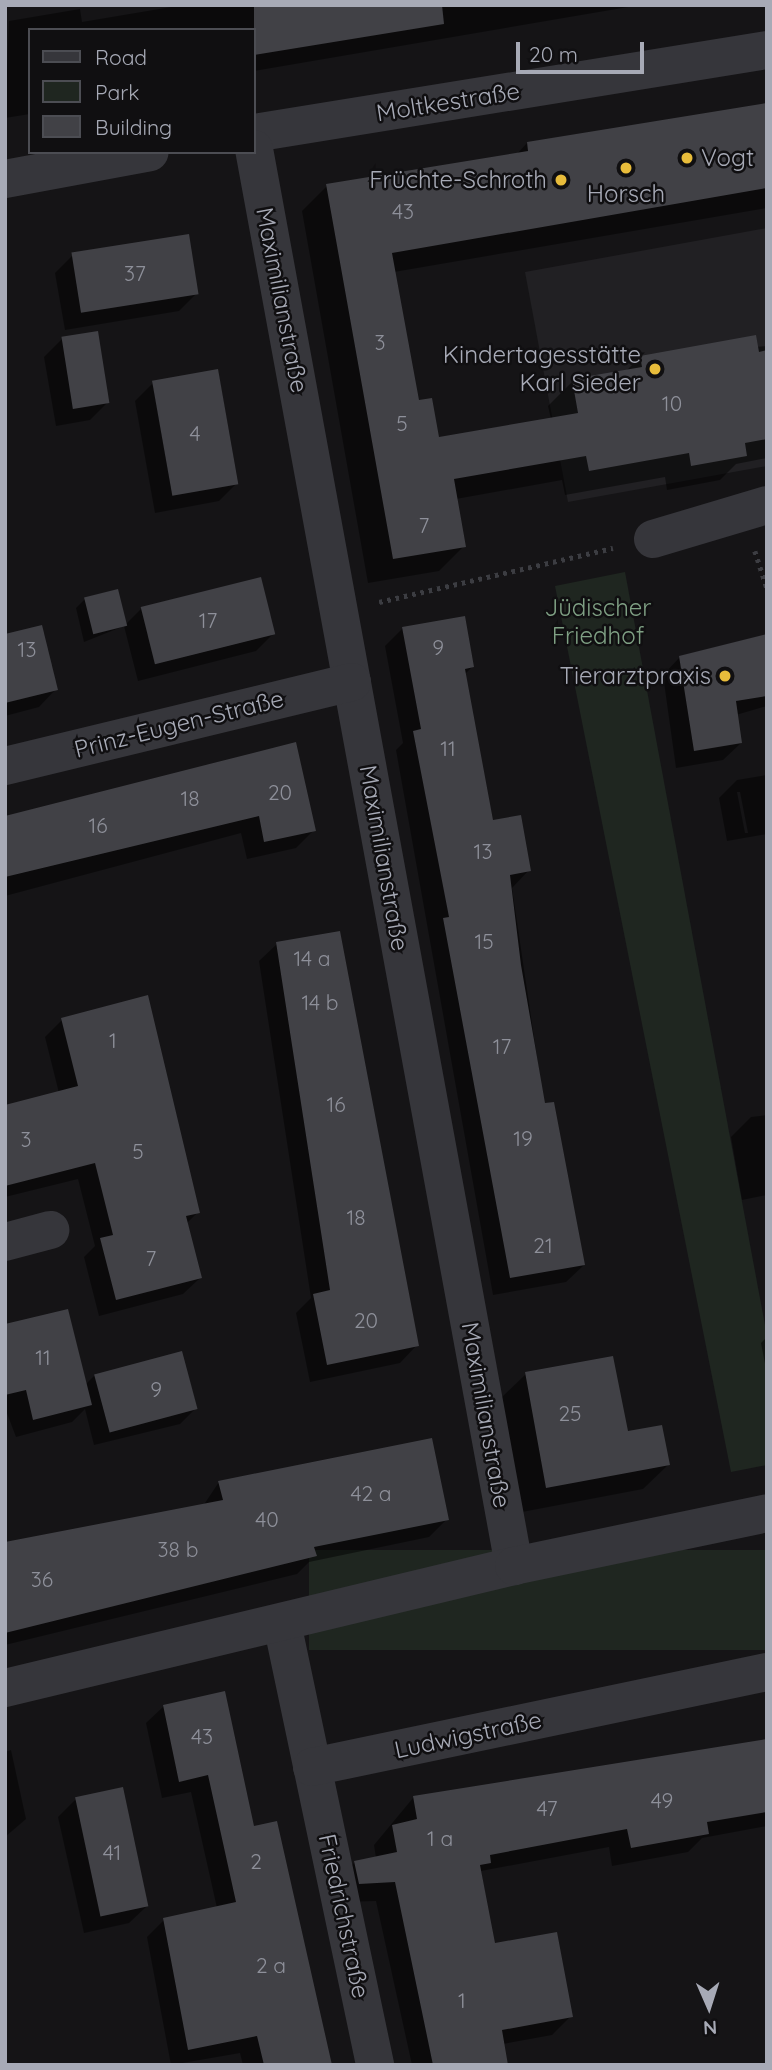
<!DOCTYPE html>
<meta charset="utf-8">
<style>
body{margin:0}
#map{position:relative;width:772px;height:2070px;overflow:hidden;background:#151416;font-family:Quicksand,sans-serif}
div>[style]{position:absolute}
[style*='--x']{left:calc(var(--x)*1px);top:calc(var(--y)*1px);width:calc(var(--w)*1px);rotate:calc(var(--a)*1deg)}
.built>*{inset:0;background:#212023}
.green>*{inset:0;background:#1f2620;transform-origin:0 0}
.shadow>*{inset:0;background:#0007}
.building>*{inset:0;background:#414146;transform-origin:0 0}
.path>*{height:4.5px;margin-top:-2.25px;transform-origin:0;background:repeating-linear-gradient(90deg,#3c3d42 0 3.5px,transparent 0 8.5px)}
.minor>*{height:38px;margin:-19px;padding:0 19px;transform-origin:19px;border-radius:19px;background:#36363b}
.dots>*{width:19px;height:19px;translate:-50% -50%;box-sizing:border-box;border:4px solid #100f11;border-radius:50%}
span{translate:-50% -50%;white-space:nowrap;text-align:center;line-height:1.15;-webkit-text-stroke:5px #100f11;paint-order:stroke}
.number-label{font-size:21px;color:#8e909a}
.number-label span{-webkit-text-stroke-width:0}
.street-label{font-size:24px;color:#a7aab6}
.poi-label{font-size:24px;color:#a7aab6}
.left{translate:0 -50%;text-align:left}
.right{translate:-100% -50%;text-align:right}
.park-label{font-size:24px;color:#7fa084}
.frame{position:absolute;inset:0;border:7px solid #a7aab6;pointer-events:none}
.legend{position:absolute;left:28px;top:28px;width:228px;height:126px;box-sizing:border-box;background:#100f11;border:2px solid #4c4d53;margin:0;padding:9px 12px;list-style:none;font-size:21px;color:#a7aab6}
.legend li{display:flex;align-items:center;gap:14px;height:35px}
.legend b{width:35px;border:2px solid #4c4d53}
.north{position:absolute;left:674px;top:1972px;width:70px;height:70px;-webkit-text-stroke:5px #100f11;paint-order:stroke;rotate:177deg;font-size:19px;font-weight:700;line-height:28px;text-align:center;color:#a7aab6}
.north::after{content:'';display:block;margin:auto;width:24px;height:32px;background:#a7aab6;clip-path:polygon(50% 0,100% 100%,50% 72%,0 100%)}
.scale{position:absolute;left:516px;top:42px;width:128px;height:32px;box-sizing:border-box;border:4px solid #a7aab6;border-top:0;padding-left:9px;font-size:21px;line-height:24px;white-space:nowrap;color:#a7aab6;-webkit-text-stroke:5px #100f11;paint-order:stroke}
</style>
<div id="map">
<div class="built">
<i style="clip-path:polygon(767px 228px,767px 466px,568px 502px,525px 272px)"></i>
</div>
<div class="green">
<i style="clip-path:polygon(625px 572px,767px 1336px,767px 1465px,731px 1472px,555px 586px)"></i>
<i style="left:767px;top:1550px;width:100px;height:458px;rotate:90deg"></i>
</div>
<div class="shadow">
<i style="clip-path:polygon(183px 5px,640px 5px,254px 71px,254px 30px,30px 30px,30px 114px,5px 118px,9px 21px,80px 9px,82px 22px)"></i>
<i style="clip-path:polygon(767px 105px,767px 208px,394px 272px,417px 402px,438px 439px,551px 419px,548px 406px,573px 381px,626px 371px,640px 357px,767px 346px,767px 458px,736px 464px,720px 480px,667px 490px,665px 477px,565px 495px,562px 480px,456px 499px,464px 546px,439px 571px,368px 583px,302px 211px,327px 186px,516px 155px,527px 143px)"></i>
<i style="clip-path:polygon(73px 255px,197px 293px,179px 311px,65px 330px,55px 273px)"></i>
<i style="clip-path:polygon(62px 339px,108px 402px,90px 420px,56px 426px,44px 357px)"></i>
<i style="clip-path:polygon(153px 383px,237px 483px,219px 501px,155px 513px,135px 401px)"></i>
<i style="clip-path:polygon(85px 599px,125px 625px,142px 608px,273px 634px,256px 651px,138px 681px,124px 626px,84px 642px,76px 608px)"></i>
<i style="clip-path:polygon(403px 628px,472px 667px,465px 674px,492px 822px,529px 870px,512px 888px,544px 1105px,584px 1265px,566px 1282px,493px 1295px,396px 750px,403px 743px,385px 646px)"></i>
<i style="clip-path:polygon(5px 636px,56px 689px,39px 707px,5px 716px)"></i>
<i style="clip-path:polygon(767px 636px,767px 706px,736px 715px,741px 743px,723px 760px,676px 768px,663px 675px,680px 657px)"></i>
<i style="clip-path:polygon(295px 744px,314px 830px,296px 848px,247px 859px,241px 833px,5px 896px,5px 817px)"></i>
<i style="clip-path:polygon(evenodd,767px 775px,767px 834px,727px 841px,719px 798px,737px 780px,767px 775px,737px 792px,740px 792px,748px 833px,745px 833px,737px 792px)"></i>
<i style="clip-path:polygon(277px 944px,417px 1345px,400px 1363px,310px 1382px,296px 1313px,311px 1298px,259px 961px)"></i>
<i style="clip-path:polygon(62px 1020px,198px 1212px,186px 1224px,200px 1278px,183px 1294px,99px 1316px,84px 1257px,95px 1246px,78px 1179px,5px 1197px,5px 1106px,59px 1093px,45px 1037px)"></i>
<i style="clip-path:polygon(767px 1115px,767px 1195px,742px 1200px,731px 1137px,751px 1117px)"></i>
<i style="clip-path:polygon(5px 1325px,85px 1385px,95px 1375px,195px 1409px,180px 1424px,94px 1445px,85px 1409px,72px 1422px,16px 1437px,5px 1408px)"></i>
<i style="clip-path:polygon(767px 1337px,767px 1374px,761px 1343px)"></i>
<i style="clip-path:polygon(526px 1374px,626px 1433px,668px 1465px,643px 1489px,522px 1512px,501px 1398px)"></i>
<i style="clip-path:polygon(219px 1482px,447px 1519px,429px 1537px,309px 1562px,297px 1574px,5px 1645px,5px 1544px,203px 1506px)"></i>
<i style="clip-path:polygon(164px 1706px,253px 1829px,276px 1824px,327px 2065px,243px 2065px,240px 2053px,171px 2065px,147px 1937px,164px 1920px,217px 1908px,191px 1792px,162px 1798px,146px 1723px)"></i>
<i style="clip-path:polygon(767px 1740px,767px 1826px,702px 1838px,688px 1852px,612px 1866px,609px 1847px,481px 1871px,494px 1945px,571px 2016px,552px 2035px,503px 2044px,506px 2065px,412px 2065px,376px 1901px,341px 1902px,336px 1881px,355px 1862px,376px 1858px,374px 1845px,413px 1798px)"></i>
<i style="clip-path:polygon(11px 1750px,26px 1819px,5px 1837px,5px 1752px)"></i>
<i style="clip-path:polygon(76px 1799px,147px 1906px,129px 1923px,84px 1933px,58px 1817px)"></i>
</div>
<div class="building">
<i style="clip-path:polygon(254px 5px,442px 5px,444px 24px,254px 55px)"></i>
<i style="clip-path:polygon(767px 103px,767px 188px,392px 253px,419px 400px,432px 398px,439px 437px,578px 413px,572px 379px,642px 367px,640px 356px,756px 335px,759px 352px,767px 350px,767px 439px,745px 443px,747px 456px,691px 466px,689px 453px,589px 471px,586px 456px,454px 479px,466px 547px,393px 559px,326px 184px,528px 151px,527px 142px)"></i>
<i style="left:189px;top:234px;width:61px;height:119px;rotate:81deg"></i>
<i style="left:98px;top:331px;width:73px;height:37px;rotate:81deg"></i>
<i style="left:218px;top:369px;width:117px;height:67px;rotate:80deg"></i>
<i style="left:261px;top:577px;width:59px;height:124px;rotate:76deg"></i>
<i style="left:118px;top:589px;width:38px;height:35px;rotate:76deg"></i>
<i style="clip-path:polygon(465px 616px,474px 667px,465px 669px,493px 820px,521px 815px,531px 871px,510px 875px,521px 965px,545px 1103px,554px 1102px,585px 1265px,510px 1278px,443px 918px,449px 917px,413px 731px,421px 729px,402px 627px)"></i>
<i style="clip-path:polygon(42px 625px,58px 690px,5px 703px,5px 634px)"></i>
<i style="clip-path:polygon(767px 634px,767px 696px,736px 701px,742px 743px,694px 751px,679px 656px)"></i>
<i style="clip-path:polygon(296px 742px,316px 831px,264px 842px,259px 816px,5px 877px,5px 816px)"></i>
<i style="clip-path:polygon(340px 931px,419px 1346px,327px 1365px,313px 1294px,330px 1290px,276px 942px)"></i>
<i style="clip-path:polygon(148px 995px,200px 1213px,186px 1216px,202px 1278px,116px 1300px,100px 1238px,113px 1235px,95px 1163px,5px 1186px,5px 1105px,78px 1086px,61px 1018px)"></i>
<i style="clip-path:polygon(68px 1309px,92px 1405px,33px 1420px,26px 1390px,5px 1395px,5px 1324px)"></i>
<i style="left:182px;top:1351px;width:60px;height:91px;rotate:75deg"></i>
<i style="clip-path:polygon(613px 1356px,628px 1431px,662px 1425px,670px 1465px,546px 1488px,525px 1372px)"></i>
<i style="clip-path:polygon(432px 1438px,449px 1520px,314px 1547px,317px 1556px,5px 1633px,5px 1542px,223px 1500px,218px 1481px)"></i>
<i style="clip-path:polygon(225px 1691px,254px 1826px,277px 1821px,332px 2065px,264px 2065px,257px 2036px,188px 2050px,163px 1918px,236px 1902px,208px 1775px,179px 1782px,163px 1705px)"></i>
<i style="clip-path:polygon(767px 1739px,767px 1812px,707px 1822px,709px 1834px,631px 1848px,627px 1829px,490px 1855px,491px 1863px,480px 1865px,495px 1943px,557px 1932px,573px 2017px,502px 2030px,508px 2065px,433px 2065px,395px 1882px,359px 1884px,354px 1861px,397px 1852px,392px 1825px,417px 1819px,413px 1796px)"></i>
<i style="left:123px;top:1787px;width:122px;height:49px;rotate:78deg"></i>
</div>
<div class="path">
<i style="--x:755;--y:551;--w:38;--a:72"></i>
<i style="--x:379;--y:602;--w:240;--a:-13"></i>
</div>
<div class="minor">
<i style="--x:254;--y:133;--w:520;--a:-9.19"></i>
<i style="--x:254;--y:149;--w:1441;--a:79.6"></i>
<i style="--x:5;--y:179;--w:147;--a:-10.5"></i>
<i style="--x:653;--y:539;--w:119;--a:-16.6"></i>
<i style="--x:5;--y:766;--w:357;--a:-13.6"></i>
<i style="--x:5;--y:1242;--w:47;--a:-14.9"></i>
<i style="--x:282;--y:1623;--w:452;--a:78.1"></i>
<i style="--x:5;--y:1688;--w:523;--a:-13.48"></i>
<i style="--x:514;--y:1566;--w:258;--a:-11.8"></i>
<i style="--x:312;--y:1767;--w:465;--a:-11.8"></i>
</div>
<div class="dots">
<i style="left:687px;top:158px;background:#e8bc3b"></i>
<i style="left:626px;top:168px;background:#e8bc3b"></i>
<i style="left:561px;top:180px;background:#e8bc3b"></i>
<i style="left:655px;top:369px;background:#e8bc3b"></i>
<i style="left:725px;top:676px;background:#e8bc3b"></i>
</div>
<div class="number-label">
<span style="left:403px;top:211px">43</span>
<span style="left:135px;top:273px">37</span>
<span style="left:380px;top:342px">3</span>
<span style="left:672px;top:403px">10</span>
<span style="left:402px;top:423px">5</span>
<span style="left:195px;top:433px">4</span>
<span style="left:424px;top:525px">7</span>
<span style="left:208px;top:620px">17</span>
<span style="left:438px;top:647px">9</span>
<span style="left:27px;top:649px">13</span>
<span style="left:448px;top:748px">11</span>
<span style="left:280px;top:792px">20</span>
<span style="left:190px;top:798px">18</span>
<span style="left:98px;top:825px">16</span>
<span style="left:483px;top:851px">13</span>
<span style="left:484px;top:941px">15</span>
<span style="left:312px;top:958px">14 a</span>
<span style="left:320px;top:1002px">14 b</span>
<span style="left:113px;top:1040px">1</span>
<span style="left:502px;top:1046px">17</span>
<span style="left:336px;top:1104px">16</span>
<span style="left:523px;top:1138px">19</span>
<span style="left:26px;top:1139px">3</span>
<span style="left:138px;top:1151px">5</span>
<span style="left:356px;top:1217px">18</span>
<span style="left:543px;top:1245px">21</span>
<span style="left:151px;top:1258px">7</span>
<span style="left:366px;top:1320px">20</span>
<span style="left:43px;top:1357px">11</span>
<span style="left:156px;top:1389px">9</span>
<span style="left:570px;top:1413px">25</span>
<span style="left:371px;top:1493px">42 a</span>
<span style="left:267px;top:1519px">40</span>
<span style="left:178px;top:1549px">38 b</span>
<span style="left:42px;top:1579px">36</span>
<span style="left:202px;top:1736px">43</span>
<span style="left:662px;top:1800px">49</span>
<span style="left:547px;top:1808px">47</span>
<span style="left:440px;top:1838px">1 a</span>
<span style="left:112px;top:1852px">41</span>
<span style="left:256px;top:1861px">2</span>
<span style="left:271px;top:1965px">2 a</span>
<span style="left:462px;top:2000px">1</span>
</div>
<div class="street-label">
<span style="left:448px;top:102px;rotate:-9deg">Moltkestraße</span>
<span style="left:282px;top:300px;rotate:79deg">Maximilianstraße</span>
<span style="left:179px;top:724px;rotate:-14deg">Prinz-Eugen-Straße</span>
<span style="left:384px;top:858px;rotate:80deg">Maximilianstraße</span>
<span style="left:486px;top:1415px;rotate:80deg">Maximilianstraße</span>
<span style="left:468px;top:1735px;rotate:-12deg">Ludwigstraße</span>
<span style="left:344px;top:1916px;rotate:78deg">Friedrichstraße</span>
</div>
<div class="poi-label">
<span class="left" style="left:701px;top:158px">Vogt</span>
<span class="right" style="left:547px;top:180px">Früchte-Schroth</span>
<span style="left:626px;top:194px">Horsch</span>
<span class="right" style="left:641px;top:369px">Kindertagesstätte<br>Karl Sieder</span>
<span class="right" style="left:711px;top:676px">Tierarztpraxis</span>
</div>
<div class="park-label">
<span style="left:598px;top:622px">Jüdischer<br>Friedhof</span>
</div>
<div class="frame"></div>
<ul class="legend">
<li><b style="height:9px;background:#36363b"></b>Road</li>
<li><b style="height:19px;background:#1f2620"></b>Park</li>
<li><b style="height:19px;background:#414146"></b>Building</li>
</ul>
<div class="north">N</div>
<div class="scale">20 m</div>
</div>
